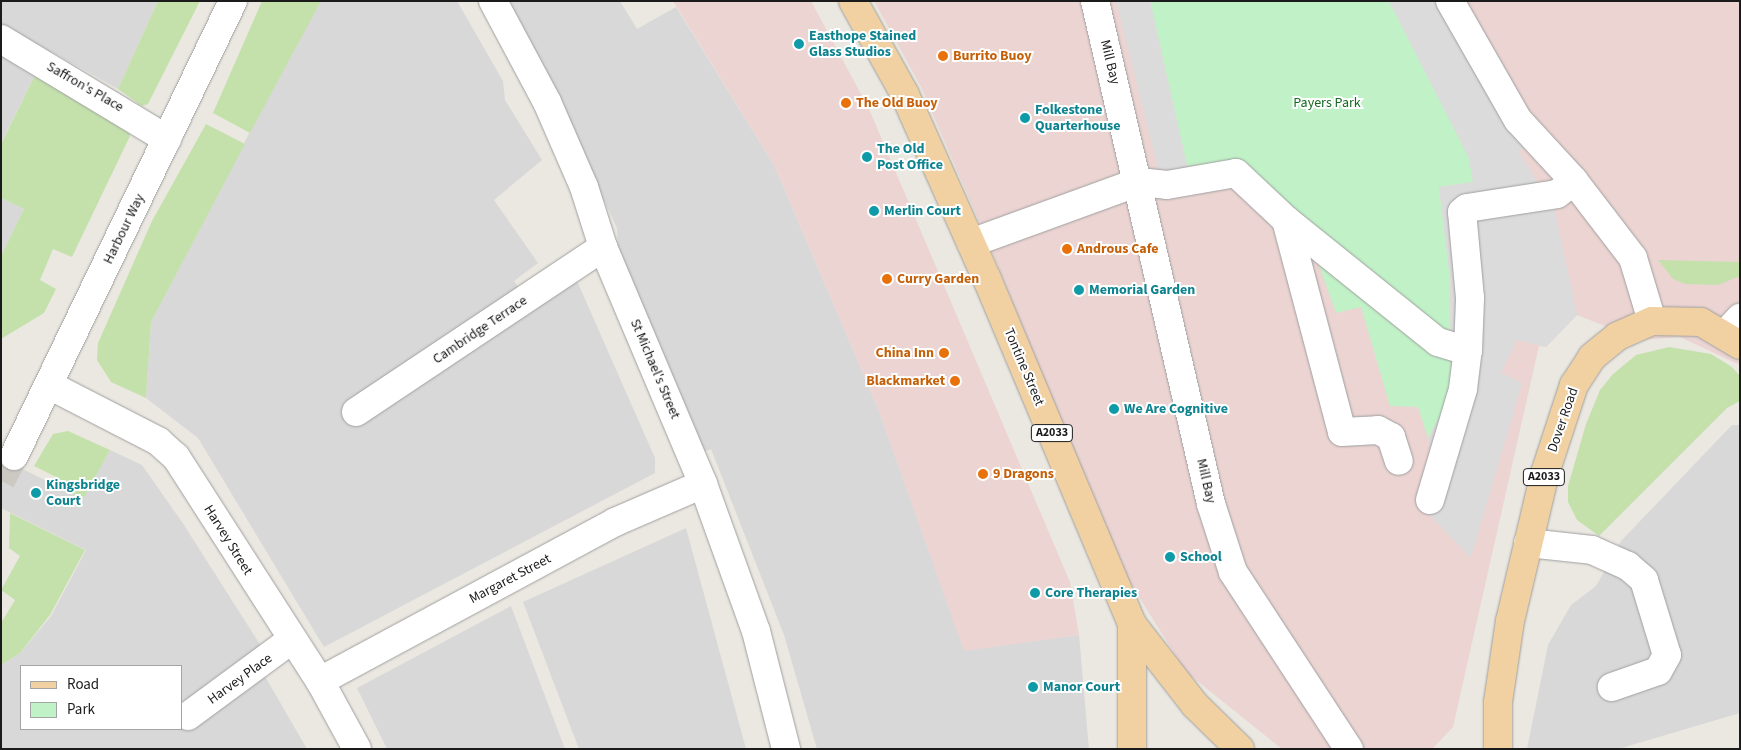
<!DOCTYPE html>
<style>
body{margin:0}
#map{position:relative;width:1741px;height:750px;overflow:hidden;background:#ebe8e1;font-family:"Source Sans 3",sans-serif}
div>[style]{position:absolute}
[style*='--x']{left:calc(var(--x)*1px);top:calc(var(--y)*1px);width:calc(var(--w)*1px);rotate:calc(var(--a)*1deg)}
.residential>*{inset:0;background:#d9d8d8}
.commercial>*{inset:0;background:#ebd4d2}
.grass>*{inset:0;background:#c4e1ac}
.park>*{inset:0;background:#c1f2c7}
.parking>*{inset:0;background:#dbdbdb}
.minor-tunnel>*{height:28px;margin-top:-14px;transform-origin:0;background:repeating-linear-gradient(90deg,#ccc9c3 0 28px,transparent 0 42px)}
.roads{filter:drop-shadow(0 0 1px #9f9f9f) drop-shadow(0 0 1px #9f9f9f)}
.minor>*{height:28px;margin:-14px;padding:0 14px;transform-origin:14px;border-radius:14px;background:#fff}
.major>*{height:28px;margin:-14px;padding:0 14px;transform-origin:14px;border-radius:14px;background:#f1d1a1}
.dots>*{width:14px;height:14px;translate:-50% -50%;box-sizing:border-box;border:2px solid #fff;border-radius:50%}
span{translate:-50% -50%;white-space:nowrap;text-align:center;line-height:1.15;-webkit-text-stroke:4px #fff;paint-order:stroke}
.shield-label span{padding:1px 4px;background:#fff;border:1px solid;border-radius:4px;-webkit-text-stroke-width:0}
.shield-label{font-size:12px;color:#1b1b1b;font-weight:700}
.culture-label{font-size:14px;color:#0d838f;font-weight:700}
.left{translate:0 -50%;text-align:left}
.food-label{font-size:14px;color:#c56008;font-weight:700}
.right{translate:-100% -50%;text-align:right}
.street-label{font-size:14px;color:#1b1b1b}
.park-label{font-size:14px;color:#166b21}
.frame{position:absolute;inset:0;border:2px solid #1b1b1b;pointer-events:none}
.legend{position:absolute;left:20px;top:665px;width:162px;height:65px;box-sizing:border-box;background:#fff;border:1px solid #a4a4a4;margin:0;padding:6px 9px;list-style:none;font-size:15px;color:#1b1b1b}
.legend li{display:flex;align-items:center;gap:10px;height:25px}
.legend b{width:25px;border:1px solid #a4a4a4}
</style>
<div id="map">
<div class="residential">
<i style="clip-path:polygon(1px 1px,158px 1px,118px 89px,52px 52px,39px 67px,1px 143px)"></i>
<i style="clip-path:polygon(318px 1px,457px 1px,503px 81px,505px 100px,542px 160px,494px 200px,538px 263px,514px 281px,523px 294px,342px 411px,348px 421px,564px 284px,577px 281px,655px 458px,655px 473px,324px 647px,198px 438px,146px 398px,151px 322px)"></i>
<i style="clip-path:polygon(510px 1px,620px 1px,637px 29px,676px 7px,774px 165px,879px 411px,964px 650px,1079px 635px,1089px 749px,817px 749px,784px 635px,711px 449px,698px 454px,619px 267px,617px 228px)"></i>
<i style="clip-path:polygon(1px 198px,24px 209px,1px 256px)"></i>
<i style="clip-path:polygon(1732px 425px,1740px 425px,1740px 713px,1618px 749px,1527px 749px,1548px 645px,1571px 605px,1596px 586px,1621px 541px)"></i>
<i style="clip-path:polygon(evenodd,110px 450px,142px 465px,184px 525px,266px 654px,255px 659px,307px 749px,1px 749px,1px 665px,20px 653px,51px 616px,86px 550px,1px 508px,1px 458px,82px 499px,110px 450px,21px 666px,181px 666px,181px 729px,21px 729px,21px 666px)"></i>
<i style="clip-path:polygon(686px 528px,746px 749px,579px 749px,523px 602px)"></i>
<i style="clip-path:polygon(511px 606px,565px 749px,387px 749px,357px 688px)"></i>
</div>
<div class="commercial">
<i style="clip-path:polygon(673px 1px,811px 1px,869px 109px,1070px 582px,1079px 635px,964px 651px,879px 411px,774px 165px)"></i>
<i style="clip-path:polygon(874px 1px,1740px 1px,1740px 365px,1680px 337px,1641px 340px,1577px 315px,1546px 347px,1539px 346px,1453px 727px,1432px 749px,1282px 749px,1186px 672px,1112px 554px,999px 268px,921px 87px)"></i>
</div>
<div class="grass">
<i style="clip-path:polygon(158px 1px,200px 1px,148px 104px,142px 106px,118px 89px)"></i>
<i style="clip-path:polygon(262px 1px,321px 1px,250px 133px,213px 113px)"></i>
<i style="clip-path:polygon(39px 67px,128px 124px,130px 136px,72px 257px,53px 249px,40px 280px,56px 289px,44px 313px,1px 339px,1px 256px,24px 209px,1px 198px,1px 144px)"></i>
<i style="clip-path:polygon(206px 124px,245px 144px,151px 322px,146px 398px,111px 382px,97px 360px,98px 343px,152px 221px)"></i>
<i style="clip-path:polygon(1658px 260px,1740px 262px,1740px 276px,1718px 285px,1685px 284px,1673px 279px)"></i>
<i style="clip-path:polygon(1669px 347px,1711px 354px,1732px 367px,1740px 376px,1740px 401px,1727px 408px,1599px 536px,1577px 520px,1568px 502px,1568px 486px,1586px 424px,1600px 390px,1613px 374px,1636px 355px)"></i>
<i style="clip-path:polygon(68px 431px,110px 450px,83px 499px,57px 487px,60px 479px,34px 466px,53px 434px)"></i>
<i style="clip-path:polygon(10px 513px,85px 550px,50px 615px,20px 653px,1px 665px,1px 623px,15px 600px,1px 590px,20px 556px,9px 548px)"></i>
</div>
<div class="park">
<i style="clip-path:polygon(1150px 1px,1389px 1px,1469px 158px,1473px 182px,1439px 187px,1450px 278px,1451px 378px,1446px 406px,1428px 438px,1418px 407px,1390px 406px,1361px 307px,1336px 313px,1302px 217px,1230px 162px,1187px 166px)"></i>
</div>
<div class="parking">
<i style="clip-path:polygon(1116px 1px,1150px 1px,1187px 166px,1159px 172px)"></i>
<i style="clip-path:polygon(1389px 1px,1456px 1px,1541px 131px,1519px 152px,1555px 212px,1577px 315px,1546px 347px,1517px 340px,1501px 373px,1522px 383px,1471px 558px,1415px 500px,1431px 451px,1428px 438px,1446px 406px,1451px 378px,1450px 278px,1439px 187px,1473px 182px,1469px 158px)"></i>
</div>
<div class="minor-tunnel">
<i style="--x:1;--y:481;--w:28;--a:-63"></i>
</div>
<div class="roads">
<div class="minor">
<i style="--x:493;--y:1;--w:115;--a:61.9"></i>
<i style="--x:547;--y:102;--w:93;--a:66.5"></i>
<i style="--x:584;--y:187;--w:63;--a:72.4"></i>
<i style="--x:603;--y:247;--w:257;--a:67.1"></i>
<i style="--x:703;--y:484;--w:156;--a:70.2"></i>
<i style="--x:756;--y:631;--w:122;--a:75.7"></i>
<i style="--x:1095;--y:1;--w:516;--a:77.01"></i>
<i style="--x:1211;--y:504;--w:71;--a:72.1"></i>
<i style="--x:1233;--y:572;--w:212;--a:56.8"></i>
<i style="--x:1450;--y:1;--w:137;--a:60.3"></i>
<i style="--x:1518;--y:120;--w:83;--a:47.4"></i>
<i style="--x:1574;--y:181;--w:97;--a:52.5"></i>
<i style="--x:1633;--y:258;--w:66;--a:73.2"></i>
<i style="--x:1;--y:39;--w:194;--a:31.1"></i>
<i style="--x:1286;--y:220;--w:219;--a:75.2"></i>
<i style="--x:1342;--y:432;--w:36;--a:-3"></i>
<i style="--x:1378;--y:430;--w:15;--a:28"></i>
<i style="--x:1391;--y:437;--w:25;--a:72"></i>
<i style="--x:971;--y:243;--w:179;--a:-20"></i>
<i style="--x:1139;--y:182;--w:28;--a:6"></i>
<i style="--x:1167;--y:185;--w:70;--a:-9.9"></i>
<i style="--x:1236;--y:173;--w:69;--a:43.2"></i>
<i style="--x:1286;--y:220;--w:195;--a:38.8"></i>
<i style="--x:1438;--y:342;--w:31;--a:17"></i>
<i style="--x:1726;--y:333;--w:21;--a:-47"></i>
<i style="--x:49;--y:385;--w:123;--a:27.2"></i>
<i style="--x:158;--y:441;--w:24;--a:42"></i>
<i style="--x:176;--y:457;--w:266;--a:57.3"></i>
<i style="--x:320;--y:681;--w:77;--a:61.4"></i>
<i style="--x:356;--y:412;--w:297;--a:-33.7"></i>
<i style="--x:14;--y:456;--w:505;--a:-64.3"></i>
<i style="--x:1430;--y:500;--w:116;--a:-73.4"></i>
<i style="--x:1463;--y:389;--w:38;--a:-83"></i>
<i style="--x:1468;--y:351;--w:53;--a:-87.8"></i>
<i style="--x:1470;--y:298;--w:86;--a:-95.3"></i>
<i style="--x:1462;--y:212;--w:6;--a:-39"></i>
<i style="--x:1467;--y:208;--w:91;--a:-8.8"></i>
<i style="--x:1557;--y:194;--w:21;--a:-37"></i>
<i style="--x:1528;--y:543;--w:64;--a:6.2"></i>
<i style="--x:1592;--y:550;--w:39;--a:24"></i>
<i style="--x:1628;--y:566;--w:21;--a:41"></i>
<i style="--x:1644;--y:580;--w:78;--a:73"></i>
<i style="--x:1667;--y:655;--w:18;--a:119"></i>
<i style="--x:1658;--y:671;--w:49;--a:160.8"></i>
<i style="--x:320;--y:681;--w:335;--a:-28.3"></i>
<i style="--x:615;--y:522;--w:96;--a:-23.4"></i>
<i style="--x:188;--y:716;--w:128;--a:-36.4"></i>
</div>
<div class="major">
<i style="--x:853;--y:1;--w:107;--a:61"></i>
<i style="--x:905;--y:95;--w:201;--a:66"></i>
<i style="--x:987;--y:279;--w:374;--a:67.2"></i>
<i style="--x:1132;--y:624;--w:125;--a:90"></i>
<i style="--x:1132;--y:624;--w:103;--a:52.1"></i>
<i style="--x:1195;--y:705;--w:63;--a:44.4"></i>
<i style="--x:1498;--y:749;--w:47;--a:-90"></i>
<i style="--x:1498;--y:702;--w:82;--a:-81.6"></i>
<i style="--x:1510;--y:621;--w:152;--a:-76.7"></i>
<i style="--x:1545;--y:473;--w:93;--a:-71.8"></i>
<i style="--x:1574;--y:385;--w:33;--a:-57"></i>
<i style="--x:1592;--y:357;--w:33;--a:-39"></i>
<i style="--x:1618;--y:336;--w:37;--a:-24"></i>
<i style="--x:1652;--y:321;--w:49;--a:1.2"></i>
<i style="--x:1701;--y:322;--w:45;--a:30.5"></i>
</div>
</div>
<div class="dots">
<i style="left:799px;top:44px;background:#0f9aa8"></i>
<i style="left:943px;top:56px;background:#e8710a"></i>
<i style="left:846px;top:103px;background:#e8710a"></i>
<i style="left:1025px;top:118px;background:#0f9aa8"></i>
<i style="left:867px;top:157px;background:#0f9aa8"></i>
<i style="left:874px;top:211px;background:#0f9aa8"></i>
<i style="left:1067px;top:249px;background:#e8710a"></i>
<i style="left:887px;top:279px;background:#e8710a"></i>
<i style="left:1079px;top:290px;background:#0f9aa8"></i>
<i style="left:944px;top:353px;background:#e8710a"></i>
<i style="left:955px;top:381px;background:#e8710a"></i>
<i style="left:1114px;top:409px;background:#0f9aa8"></i>
<i style="left:983px;top:474px;background:#e8710a"></i>
<i style="left:36px;top:493px;background:#0f9aa8"></i>
<i style="left:1170px;top:557px;background:#0f9aa8"></i>
<i style="left:1035px;top:593px;background:#0f9aa8"></i>
<i style="left:1033px;top:687px;background:#0f9aa8"></i>
</div>
<div class="shield-label">
<span style="left:1052px;top:433px">A2033</span>
<span style="left:1544px;top:477px">A2033</span>
</div>
<div class="culture-label">
<span class="left" style="left:809px;top:44px">Easthope Stained<br>Glass Studios</span>
<span class="left" style="left:1035px;top:118px">Folkestone<br>Quarterhouse</span>
<span class="left" style="left:877px;top:157px">The Old<br>Post Office</span>
<span class="left" style="left:884px;top:211px">Merlin Court</span>
<span class="left" style="left:1089px;top:290px">Memorial Garden</span>
<span class="left" style="left:1124px;top:409px">We Are Cognitive</span>
<span class="left" style="left:46px;top:493px">Kingsbridge<br>Court</span>
<span class="left" style="left:1180px;top:557px">School</span>
<span class="left" style="left:1045px;top:593px">Core Therapies</span>
<span class="left" style="left:1043px;top:687px">Manor Court</span>
</div>
<div class="food-label">
<span class="left" style="left:953px;top:56px">Burrito Buoy</span>
<span class="left" style="left:856px;top:103px">The Old Buoy</span>
<span class="left" style="left:1077px;top:249px">Androus Cafe</span>
<span class="left" style="left:897px;top:279px">Curry Garden</span>
<span class="right" style="left:934px;top:353px">China Inn</span>
<span class="right" style="left:945px;top:381px">Blackmarket</span>
<span class="left" style="left:993px;top:474px">9 Dragons</span>
</div>
<div class="street-label">
<span style="left:1110px;top:62px;rotate:76deg">Mill Bay</span>
<span style="left:85px;top:87px;rotate:30deg">Saffron's Place</span>
<span style="left:124px;top:229px;rotate:-64deg">Harbour Way</span>
<span style="left:480px;top:330px;rotate:-34deg">Cambridge Terrace</span>
<span style="left:1024px;top:367px;rotate:67deg">Tontine Street</span>
<span style="left:655px;top:369px;rotate:67deg">St Michael's Street</span>
<span style="left:1563px;top:420px;rotate:-71deg">Dover Road</span>
<span style="left:1206px;top:481px;rotate:77deg">Mill Bay</span>
<span style="left:228px;top:540px;rotate:58deg">Harvey Street</span>
<span style="left:510px;top:579px;rotate:-28deg">Margaret Street</span>
<span style="left:240px;top:679px;rotate:-36deg">Harvey Place</span>
</div>
<div class="park-label">
<span style="left:1327px;top:103px">Payers Park</span>
</div>
<div class="frame"></div>
<ul class="legend">
<li><b style="height:6px;background:#f1d1a1"></b>Road</li>
<li><b style="height:14px;background:#c1f2c7"></b>Park</li>
</ul>
</div>
